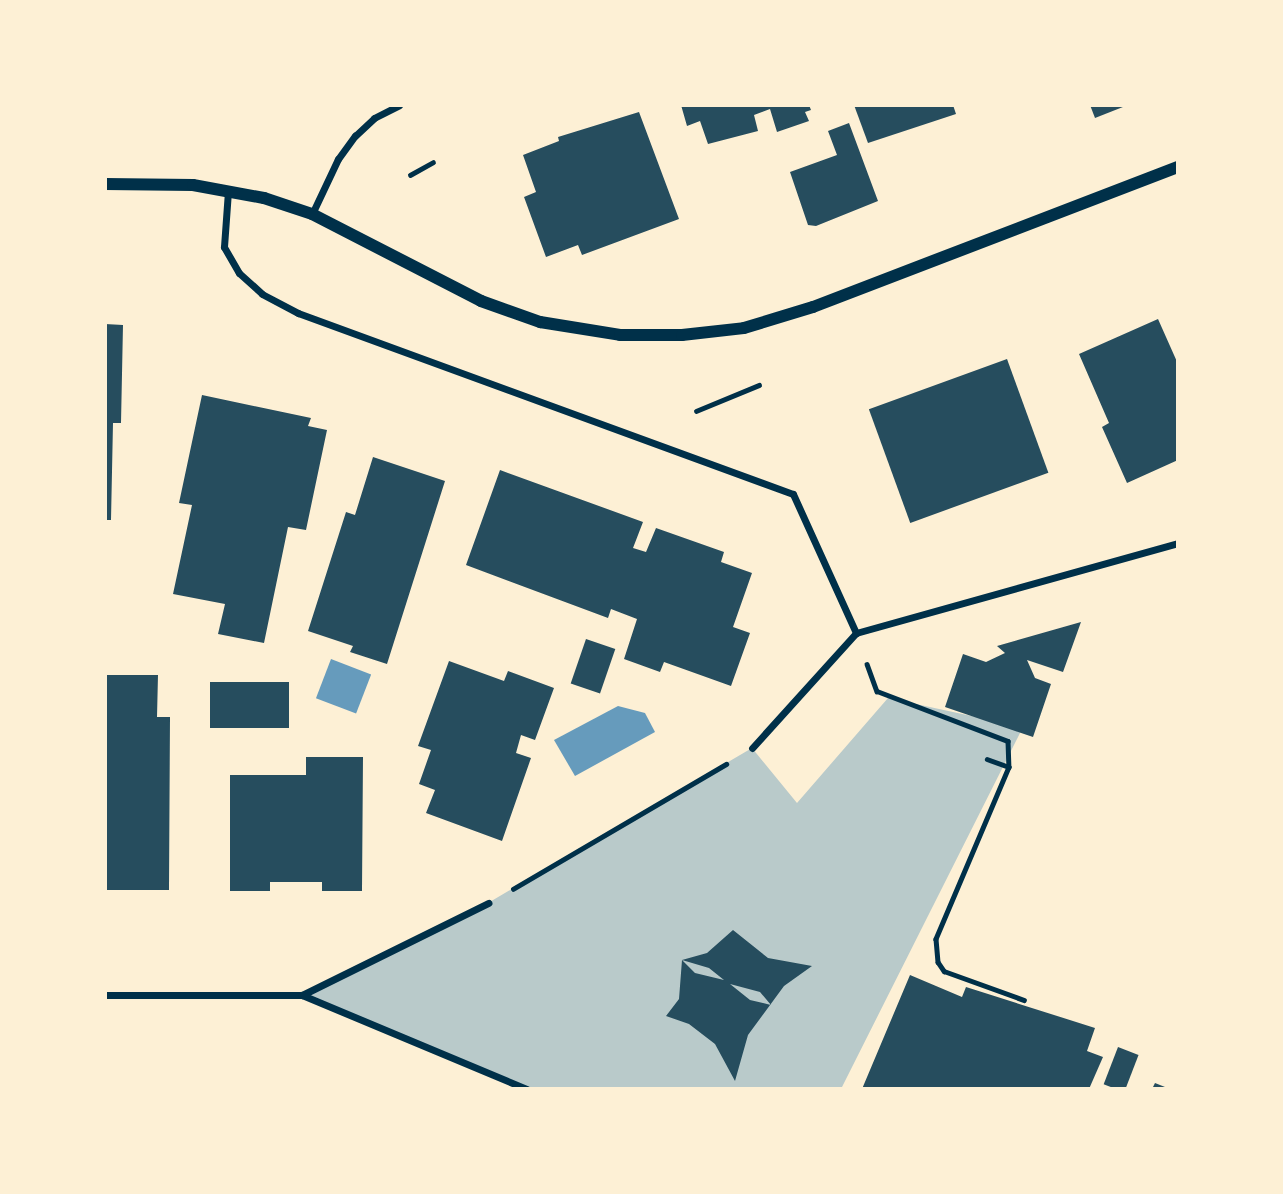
<!DOCTYPE html>
<style>
body{margin:0}
#map{position:relative;width:1283px;height:1194px;overflow:hidden;background:#fdf0d5;font-family:"Work Sans",sans-serif}
div>[style]{position:absolute}
[style*='--x']{left:calc(var(--x)*1px);top:calc(var(--y)*1px);width:calc(var(--w)*1px);rotate:calc(var(--a)*1deg)}
.green>*{inset:0;background:#b9caca}
.water>*{inset:0;background:#669bbc;transform-origin:0 0}
.building>*{inset:0;background:#264d5e;transform-origin:0 0}
.path>*{height:4.5px;margin:-2.25px;padding:0 2.25px;transform-origin:2.25px;border-radius:2.25px;background:#003049}
.minor>*{height:7px;margin:-3.5px;padding:0 3.5px;transform-origin:3.5px;border-radius:3.5px;background:#003049}
.tertiary>*{height:12px;margin:-6px;padding:0 6px;transform-origin:6px;border-radius:6px;background:#003049}
span{translate:-50% -50%;white-space:nowrap;text-align:center;line-height:1.15;-webkit-text-stroke:5px #fdf0d5;paint-order:stroke}
.frame{position:absolute;inset:0;border:107px solid #fdf0d5;pointer-events:none}
</style>
<div id="map">
<div class="green">
<i style="clip-path:polygon(888px 698px,1023px 727px,841px 1089px,527px 1089px,302px 995px,488px 903px,752px 748px,797px 803px)"></i>
</div>
<div class="water">
<i style="left:331px;top:659px;width:43px;height:42px;rotate:21deg"></i>
<i style="clip-path:polygon(618px 706px,645px 713px,655px 732px,575px 776px,554px 740px)"></i>
</div>
<div class="building">
<i style="clip-path:polygon(681px 105px,809px 105px,811px 110px,805px 112px,809px 121px,777px 132px,770px 109px,754px 115px,758px 131px,708px 144px,700px 121px,687px 126px)"></i>
<i style="clip-path:polygon(854px 105px,953px 105px,956px 114px,868px 143px)"></i>
<i style="clip-path:polygon(1090px 105px,1128px 105px,1095px 118px)"></i>
<i style="clip-path:polygon(639px 112px,679px 219px,582px 255px,578px 245px,546px 257px,524px 197px,536px 192px,523px 155px,559px 141px,558px 137px)"></i>
<i style="clip-path:polygon(849px 123px,878px 201px,816px 226px,808px 225px,790px 172px,837px 155px,828px 131px)"></i>
<i style="clip-path:polygon(1158px 319px,1178px 364px,1178px 460px,1127px 483px,1102px 427px,1109px 423px,1079px 354px)"></i>
<i style="clip-path:polygon(105px 324px,123px 325px,121px 423px,113px 423px,111px 520px,105px 520px)"></i>
<i style="left:1007px;top:359px;width:121px;height:147px;rotate:70deg"></i>
<i style="clip-path:polygon(202px 395px,311px 418px,308px 426px,327px 430px,306px 530px,288px 527px,264px 643px,218px 634px,225px 604px,173px 594px,192px 505px,179px 503px)"></i>
<i style="clip-path:polygon(373px 457px,445px 481px,387px 664px,350px 652px,353px 646px,308px 631px,346px 512px,355px 515px)"></i>
<i style="clip-path:polygon(500px 470px,643px 522px,633px 548px,646px 552px,656px 528px,724px 552px,721px 562px,752px 573px,733px 627px,750px 633px,731px 686px,664px 662px,660px 672px,624px 659px,637px 619px,611px 609px,608px 618px,466px 565px)"></i>
<i style="clip-path:polygon(1081px 622px,1063px 672px,1027px 660px,1035px 678px,1051px 684px,1033px 737px,945px 707px,963px 654px,986px 662px,1005px 653px,997px 646px)"></i>
<i style="left:586px;top:639px;width:31px;height:47px;rotate:19deg"></i>
<i style="clip-path:polygon(449px 661px,504px 681px,508px 671px,554px 688px,535px 740px,521px 735px,516px 753px,531px 758px,502px 841px,426px 813px,435px 790px,419px 784px,431px 750px,418px 746px)"></i>
<i style="clip-path:polygon(106px 675px,158px 675px,157px 717px,170px 717px,169px 890px,105px 890px)"></i>
<i style="left:289px;top:682px;width:46px;height:79px;rotate:90deg"></i>
<i style="clip-path:polygon(306px 757px,363px 757px,362px 891px,322px 891px,322px 882px,270px 882px,270px 891px,230px 891px,230px 775px,306px 775px)"></i>
<i style="clip-path:polygon(evenodd,733px 930px,768px 958px,812px 966px,784px 986px,748px 1035px,735px 1081px,715px 1044px,689px 1024px,666px 1016px,679px 999px,682px 960px,695px 973px,724px 980px,709px 968px,682px 960px,707px 953px,733px 930px,730px 984px,760px 992px,771px 1005px,750px 1000px,730px 984px)"></i>
<i style="clip-path:polygon(910px 975px,962px 997px,966px 987px,1095px 1028px,1087px 1051px,1103px 1057px,1089px 1089px,862px 1089px)"></i>
<i style="left:1118px;top:1047px;width:22px;height:40px;rotate:21deg"></i>
<i style="clip-path:polygon(1155px 1083px,1170px 1089px,1152px 1089px)"></i>
</div>
<div class="path">
<i style="--x:410;--y:175;--w:26;--a:-29"></i>
<i style="--x:696;--y:411;--w:68;--a:-22.4"></i>
<i style="--x:867;--y:664;--w:29;--a:70"></i>
<i style="--x:877;--y:691;--w:140;--a:20.9"></i>
<i style="--x:1008;--y:741;--w:26;--a:88"></i>
<i style="--x:1009;--y:767;--w:187;--a:113"></i>
<i style="--x:936;--y:939;--w:23;--a:85"></i>
<i style="--x:938;--y:962;--w:11;--a:56"></i>
<i style="--x:944;--y:971;--w:85;--a:19.9"></i>
<i style="--x:987;--y:759;--w:23;--a:20"></i>
<i style="--x:513;--y:889;--w:247;--a:-30.4"></i>
</div>
<div class="minor">
<i style="--x:228;--y:191;--w:56;--a:94.1"></i>
<i style="--x:224;--y:247;--w:30;--a:60"></i>
<i style="--x:239;--y:273;--w:31;--a:42"></i>
<i style="--x:262;--y:294;--w:41;--a:27.8"></i>
<i style="--x:298;--y:313;--w:527;--a:20.09"></i>
<i style="--x:793;--y:494;--w:153;--a:65.6"></i>
<i style="--x:856;--y:633;--w:155;--a:132.1"></i>
<i style="--x:312;--y:214;--w:61;--a:-64.7"></i>
<i style="--x:338;--y:159;--w:29;--a:-54"></i>
<i style="--x:355;--y:136;--w:26;--a:-43"></i>
<i style="--x:374;--y:118;--w:28;--a:-27"></i>
<i style="--x:856;--y:633;--w:334;--a:-15.6"></i>
<i style="--x:105;--y:995;--w:197;--a:0"></i>
<i style="--x:302;--y:995;--w:208;--a:-26.3"></i>
<i style="--x:302;--y:995;--w:244;--a:22.7"></i>
</div>
<div class="tertiary">
<i style="--x:105;--y:184;--w:88;--a:0.7"></i>
<i style="--x:193;--y:185;--w:72;--a:10.4"></i>
<i style="--x:264;--y:198;--w:51;--a:18.4"></i>
<i style="--x:312;--y:214;--w:190;--a:27.2"></i>
<i style="--x:481;--y:301;--w:63;--a:19.6"></i>
<i style="--x:540;--y:322;--w:81;--a:9.2"></i>
<i style="--x:620;--y:335;--w:62;--a:0"></i>
<i style="--x:682;--y:335;--w:62;--a:-6.4"></i>
<i style="--x:744;--y:328;--w:72;--a:-16.9"></i>
<i style="--x:813;--y:307;--w:391;--a:-21"></i>
</div>
<div class="frame"></div>
</div>
